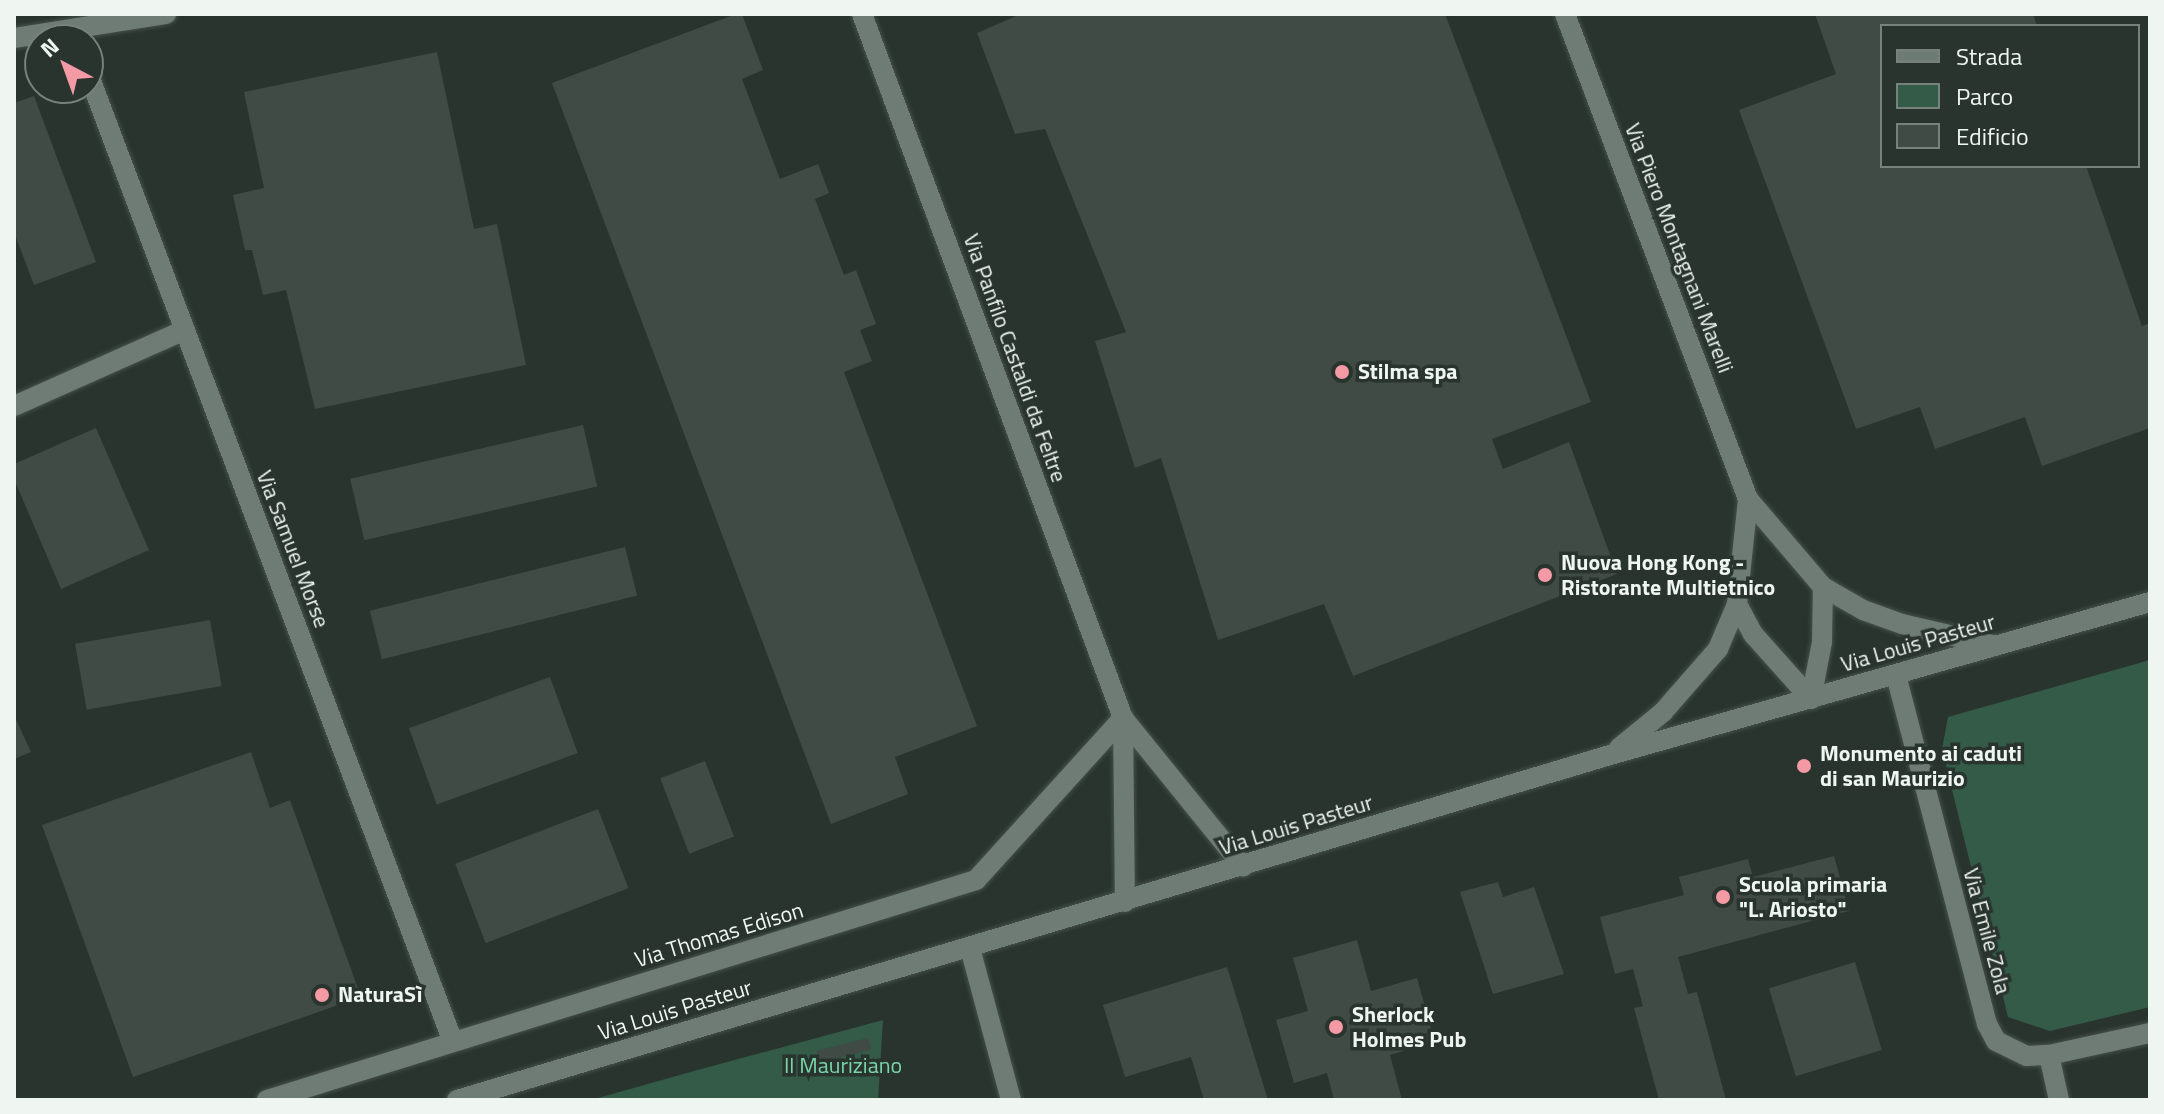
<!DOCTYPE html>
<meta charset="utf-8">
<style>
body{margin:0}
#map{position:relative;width:2164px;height:1114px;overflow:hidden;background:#29342e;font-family:"Titillium Web",sans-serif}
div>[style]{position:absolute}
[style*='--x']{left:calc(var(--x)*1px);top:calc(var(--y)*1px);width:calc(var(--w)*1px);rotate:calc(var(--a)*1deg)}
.green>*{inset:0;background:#345b48}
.building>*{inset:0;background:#3f4b44;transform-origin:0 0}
.roads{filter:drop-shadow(0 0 2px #46504b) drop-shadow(0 0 2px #46504b)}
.street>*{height:20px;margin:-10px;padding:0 10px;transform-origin:10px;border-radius:10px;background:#6f7c75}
.secondary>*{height:20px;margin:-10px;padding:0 10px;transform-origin:10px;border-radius:10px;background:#6f7c75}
.dots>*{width:22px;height:22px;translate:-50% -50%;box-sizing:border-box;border:4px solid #29342e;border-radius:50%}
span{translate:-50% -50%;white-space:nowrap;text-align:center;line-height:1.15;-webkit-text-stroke:7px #29342e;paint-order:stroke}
.street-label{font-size:22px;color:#eff6f2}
.poi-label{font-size:22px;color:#eff6f2;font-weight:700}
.left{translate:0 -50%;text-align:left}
.park-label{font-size:22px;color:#79d6aa}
.frame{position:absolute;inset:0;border:16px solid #eff6f2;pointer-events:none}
.legend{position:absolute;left:1880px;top:24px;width:260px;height:144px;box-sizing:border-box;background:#29342e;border:2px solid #78827c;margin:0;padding:10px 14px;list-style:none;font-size:24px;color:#eff6f2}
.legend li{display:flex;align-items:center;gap:16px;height:40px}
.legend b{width:40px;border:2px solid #78827c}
.north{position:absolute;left:24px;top:24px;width:80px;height:80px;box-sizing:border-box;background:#29342e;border:2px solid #78827c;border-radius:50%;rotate:319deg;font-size:22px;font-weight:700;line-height:32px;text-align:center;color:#eff6f2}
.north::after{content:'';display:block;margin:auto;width:28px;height:36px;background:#f49aa5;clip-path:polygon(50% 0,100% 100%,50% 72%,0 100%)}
</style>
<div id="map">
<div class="green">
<i style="clip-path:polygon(2150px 660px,2150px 1007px,2050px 1031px,2008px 1017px,1942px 749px,1948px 717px)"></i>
<i style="clip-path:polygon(883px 1020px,878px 1100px,591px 1100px,694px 1071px)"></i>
</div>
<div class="building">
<i style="clip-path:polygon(736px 14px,742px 14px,763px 70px,742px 79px,780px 179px,818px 164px,829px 193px,815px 199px,844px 275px,856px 270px,876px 324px,860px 330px,872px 361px,844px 372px,977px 726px,895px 757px,908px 794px,831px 824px,552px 83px)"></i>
<i style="clip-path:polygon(1021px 14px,1445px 14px,1591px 402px,1492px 439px,1503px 469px,1569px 442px,1617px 574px,1353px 676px,1324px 604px,1218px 640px,1161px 458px,1135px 468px,1095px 341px,1126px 332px,1045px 129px,1015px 134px,977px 33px)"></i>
<i style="clip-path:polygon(1815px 14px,2033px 14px,2037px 26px,1882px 26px,1882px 166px,2086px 166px,2142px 326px,2150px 323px,2150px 428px,2042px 466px,2025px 417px,1935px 449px,1920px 407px,1856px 429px,1739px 110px,1836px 74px)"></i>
<i style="clip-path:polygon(437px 52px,474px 229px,497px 224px,526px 365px,315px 409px,286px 290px,263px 295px,252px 250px,245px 250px,233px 195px,264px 188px,244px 92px)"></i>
<i style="clip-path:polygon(34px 96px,96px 262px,34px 285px,14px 232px,14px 103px)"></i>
<i style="left:583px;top:425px;width:63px;height:239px;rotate:77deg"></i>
<i style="clip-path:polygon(96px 428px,149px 550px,61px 589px,14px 479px,14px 464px)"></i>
<i style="left:625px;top:547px;width:50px;height:263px;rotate:76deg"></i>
<i style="left:210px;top:620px;width:67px;height:137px;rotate:80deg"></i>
<i style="left:550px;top:677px;width:81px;height:150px;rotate:70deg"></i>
<i style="clip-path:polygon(14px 715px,31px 752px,14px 759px)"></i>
<i style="clip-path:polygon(251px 752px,270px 808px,290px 800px,361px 997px,133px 1077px,42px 825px)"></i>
<i style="left:705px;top:761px;width:81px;height:48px;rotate:69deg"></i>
<i style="left:598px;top:809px;width:85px;height:153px;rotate:69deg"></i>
<i style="clip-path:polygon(1834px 856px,1849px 911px,1678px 957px,1688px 994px,1697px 992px,1726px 1100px,1659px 1100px,1634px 1008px,1643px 1006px,1633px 969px,1615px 974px,1600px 917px,1684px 895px,1679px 877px,1748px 859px,1753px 877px)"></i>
<i style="clip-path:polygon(1498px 882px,1503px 897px,1534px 887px,1564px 974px,1493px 994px,1460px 892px)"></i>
<i style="clip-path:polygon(1357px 940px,1371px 991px,1417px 978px,1435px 1042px,1390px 1055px,1402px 1100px,1334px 1100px,1327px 1073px,1294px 1083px,1276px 1020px,1308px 1011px,1293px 958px)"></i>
<i style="left:1855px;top:962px;width:92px;height:90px;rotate:73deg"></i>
<i style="clip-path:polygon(1227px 967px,1268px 1100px,1204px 1100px,1191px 1057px,1125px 1077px,1103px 1005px)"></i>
<i style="left:868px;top:1038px;width:12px;height:53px;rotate:76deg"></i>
</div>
<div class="roads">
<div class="street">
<i style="--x:862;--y:14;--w:751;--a:69.66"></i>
<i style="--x:1123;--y:718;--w:191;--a:51"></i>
<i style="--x:14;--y:38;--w:154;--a:-9"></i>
<i style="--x:88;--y:73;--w:1035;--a:69.36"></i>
<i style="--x:14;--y:406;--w:187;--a:-24"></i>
<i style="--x:1896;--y:675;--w:361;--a:75.4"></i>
<i style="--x:1987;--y:1024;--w:19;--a:62"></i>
<i style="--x:1996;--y:1041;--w:34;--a:26"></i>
<i style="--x:2027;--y:1056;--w:22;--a:-3"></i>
<i style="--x:2049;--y:1055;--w:103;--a:-12.3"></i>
<i style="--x:1123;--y:718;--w:184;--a:89.4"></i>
<i style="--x:970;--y:948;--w:157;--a:74.9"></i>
<i style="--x:2049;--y:1055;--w:46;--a:77.5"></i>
<i style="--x:267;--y:1100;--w:742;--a:-17.24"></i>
<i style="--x:976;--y:880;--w:219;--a:-47.8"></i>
</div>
<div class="secondary">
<i style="--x:1565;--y:14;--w:518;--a:69.33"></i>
<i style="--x:1748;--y:499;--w:116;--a:49.6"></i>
<i style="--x:1823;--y:587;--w:46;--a:29.9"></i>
<i style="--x:1863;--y:610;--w:41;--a:19.7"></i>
<i style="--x:1902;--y:624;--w:93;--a:13"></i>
<i style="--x:1737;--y:604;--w:34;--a:62"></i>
<i style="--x:1753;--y:634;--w:87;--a:48.3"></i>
<i style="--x:1811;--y:699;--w:58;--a:-79.1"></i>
<i style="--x:1822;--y:642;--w:55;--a:-89"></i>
<i style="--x:1619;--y:748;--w:57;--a:-39.3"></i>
<i style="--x:1663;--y:712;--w:84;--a:-48.9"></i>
<i style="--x:1718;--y:649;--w:49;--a:-67.1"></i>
<i style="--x:1737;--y:604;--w:106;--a:-84"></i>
<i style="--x:457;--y:1100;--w:1204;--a:-16.66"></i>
<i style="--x:1610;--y:755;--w:561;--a:-15.82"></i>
</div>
</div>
<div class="dots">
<i style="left:1342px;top:372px;background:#f49aa5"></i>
<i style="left:1545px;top:575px;background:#f49aa5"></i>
<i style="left:1804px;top:766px;background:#f49aa5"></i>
<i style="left:1723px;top:897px;background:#f49aa5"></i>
<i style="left:322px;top:995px;background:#f49aa5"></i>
<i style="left:1336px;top:1027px;background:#f49aa5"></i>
</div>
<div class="street-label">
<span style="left:1679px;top:248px;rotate:69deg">Via Piero Montagnani Marelli</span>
<span style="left:1015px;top:358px;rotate:70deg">Via Panfilo Castaldi da Feltre</span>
<span style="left:293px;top:549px;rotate:69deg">Via Samuel Morse</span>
<span style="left:1918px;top:643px;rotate:-16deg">Via Louis Pasteur</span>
<span style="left:1296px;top:825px;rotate:-17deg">Via Louis Pasteur</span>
<span style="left:1987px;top:931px;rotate:75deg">Via Emile Zola</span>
<span style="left:719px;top:935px;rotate:-17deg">Via Thomas Edison</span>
<span style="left:675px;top:1010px;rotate:-17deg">Via Louis Pasteur</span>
</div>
<div class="poi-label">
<span class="left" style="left:1358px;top:372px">Stilma spa</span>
<span class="left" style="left:1561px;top:575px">Nuova Hong Kong -<br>Ristorante Multietnico</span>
<span class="left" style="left:1820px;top:766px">Monumento ai caduti<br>di san Maurizio</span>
<span class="left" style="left:1739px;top:897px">Scuola primaria<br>"L. Ariosto"</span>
<span class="left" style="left:338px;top:995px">NaturaSì</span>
<span class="left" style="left:1352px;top:1027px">Sherlock<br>Holmes Pub</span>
</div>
<div class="park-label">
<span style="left:843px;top:1066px">Il Mauriziano</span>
</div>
<div class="frame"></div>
<ul class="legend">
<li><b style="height:10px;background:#6f7c75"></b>Strada</li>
<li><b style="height:22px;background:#345b48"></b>Parco</li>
<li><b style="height:22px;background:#3f4b44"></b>Edificio</li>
</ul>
<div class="north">N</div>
</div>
